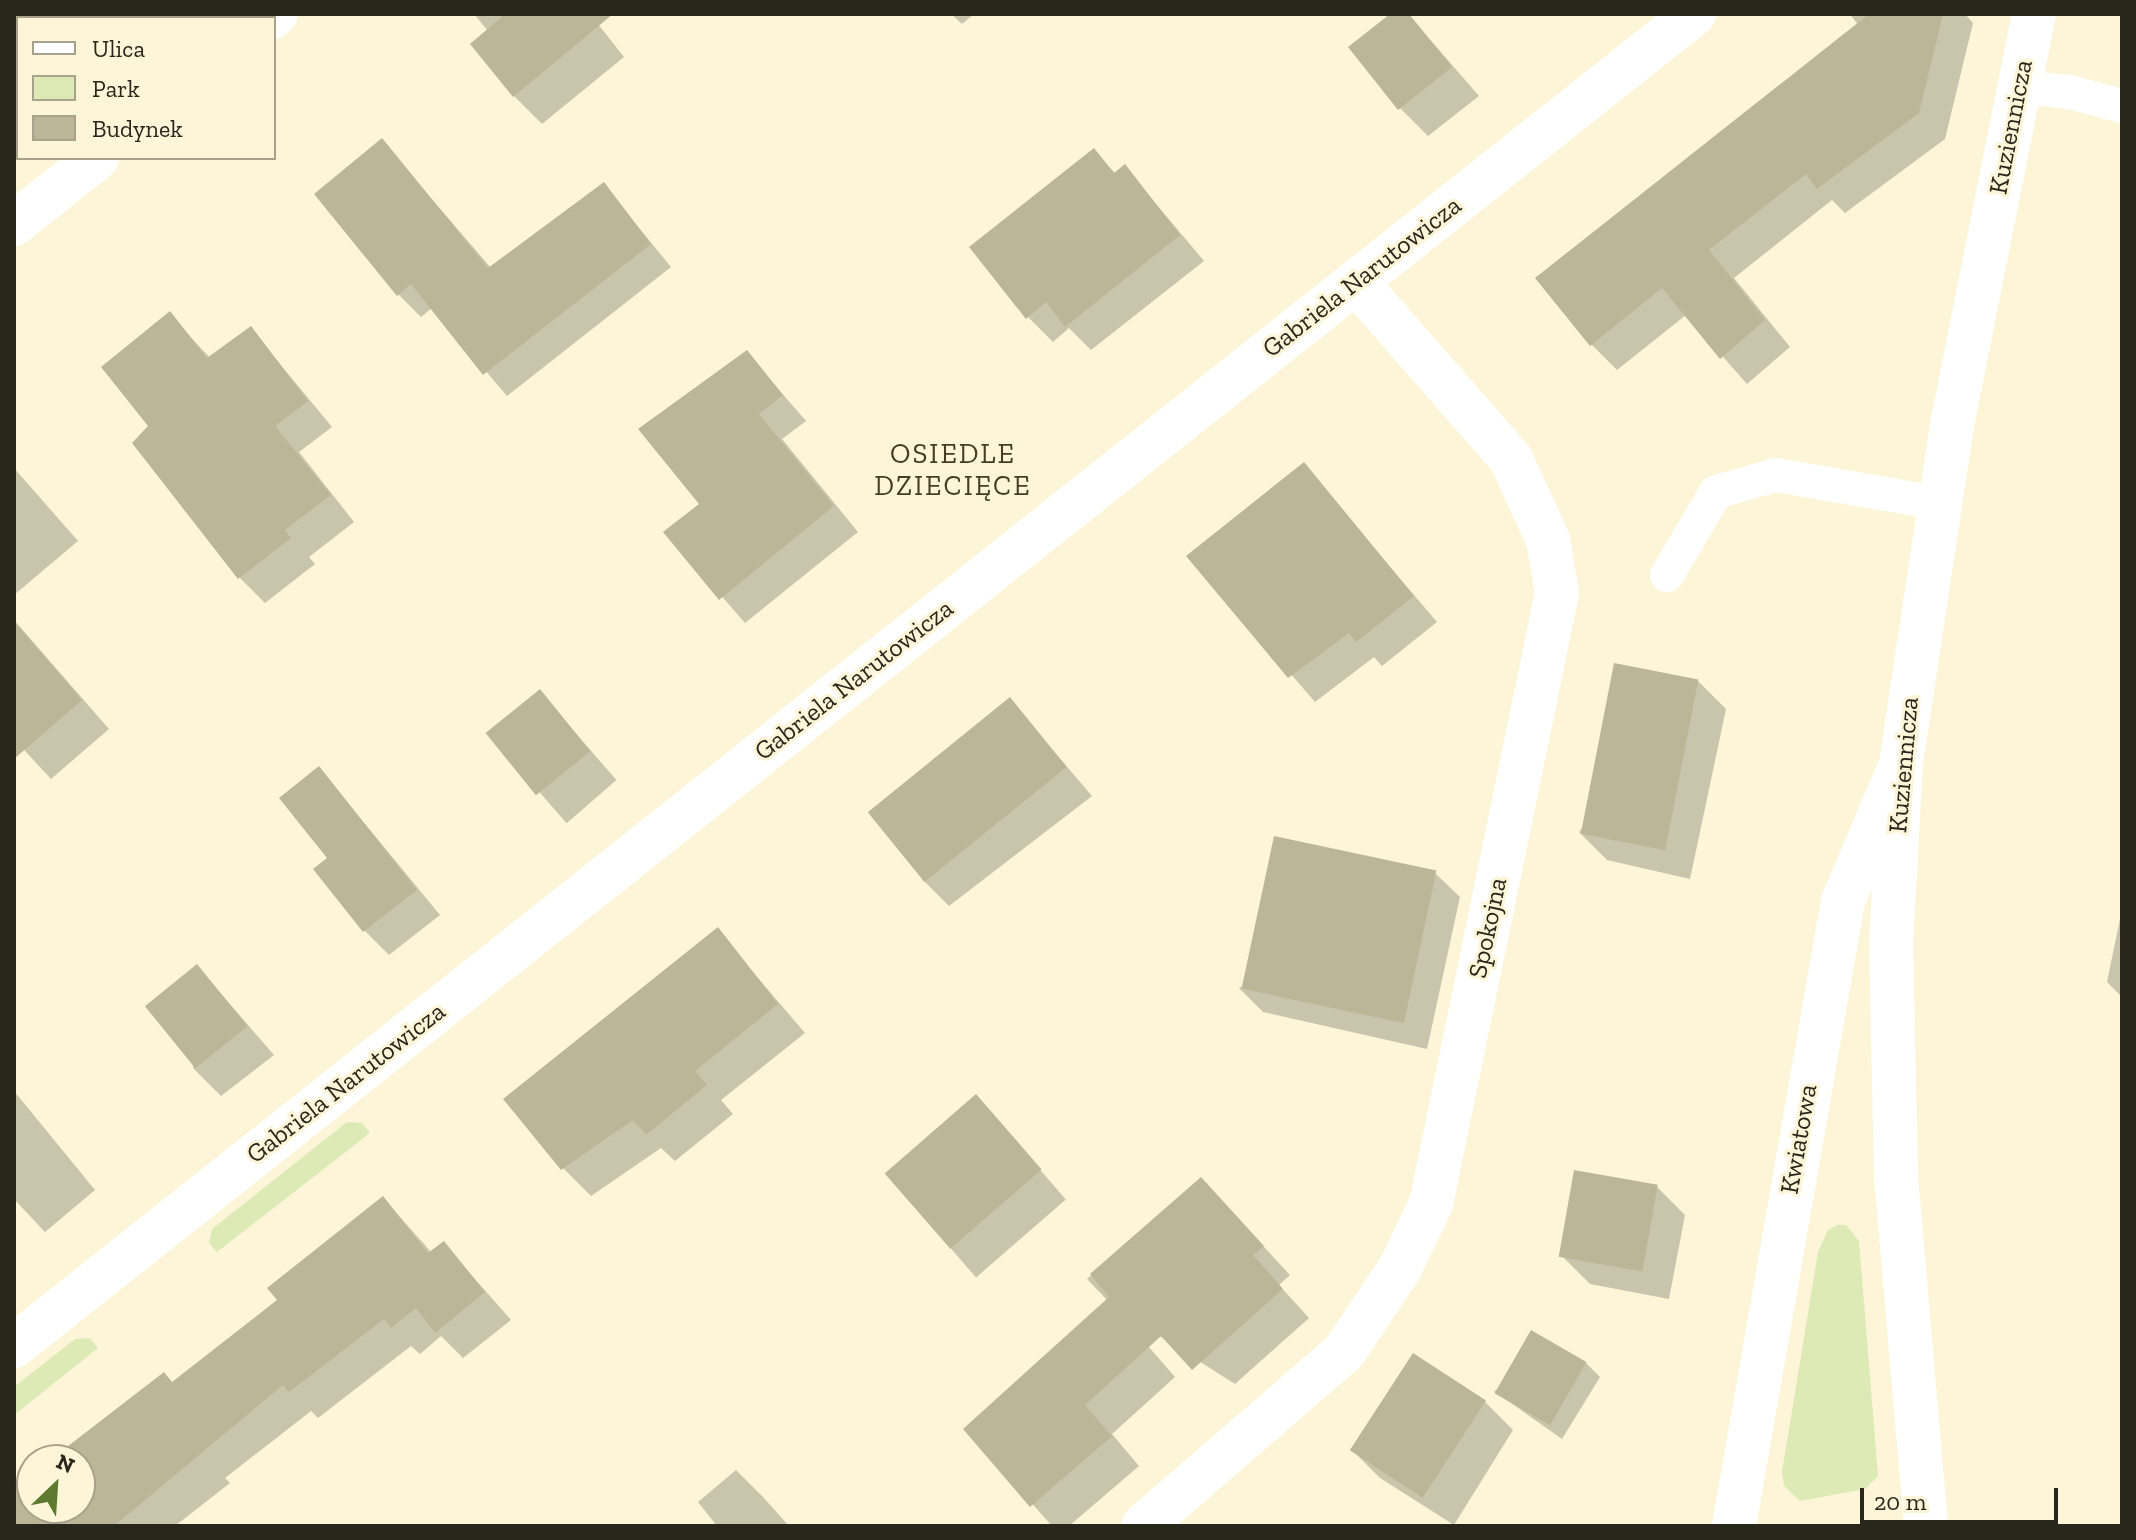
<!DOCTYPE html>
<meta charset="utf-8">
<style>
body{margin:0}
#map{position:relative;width:2136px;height:1540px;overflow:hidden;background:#fcf5d7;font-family:"Zilla Slab",serif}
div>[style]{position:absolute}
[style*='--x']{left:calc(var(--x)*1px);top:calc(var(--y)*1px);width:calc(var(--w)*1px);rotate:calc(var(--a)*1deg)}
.green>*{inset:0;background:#ddeab6}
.shadow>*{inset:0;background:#0003;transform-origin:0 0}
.building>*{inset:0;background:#bcb699;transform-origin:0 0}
.service>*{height:34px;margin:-17px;padding:0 17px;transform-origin:17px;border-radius:17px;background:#fff}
.minor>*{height:44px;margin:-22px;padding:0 22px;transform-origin:22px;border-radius:22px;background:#fff}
.secondary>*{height:44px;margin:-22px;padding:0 22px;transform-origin:22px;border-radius:22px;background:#fff}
span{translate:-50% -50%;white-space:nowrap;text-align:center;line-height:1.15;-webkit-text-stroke:6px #fcf5d7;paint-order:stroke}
.street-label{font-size:26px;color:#29261c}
.neighbourhood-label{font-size:28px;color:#433d25;letter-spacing:2px}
.frame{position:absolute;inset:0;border:16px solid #29261c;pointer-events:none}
.legend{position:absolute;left:16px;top:16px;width:260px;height:144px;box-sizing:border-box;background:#fcf5d7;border:2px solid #a8a28c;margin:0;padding:10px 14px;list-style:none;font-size:24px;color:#29261c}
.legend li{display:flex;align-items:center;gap:16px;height:40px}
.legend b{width:40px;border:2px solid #a8a28c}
.north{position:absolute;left:16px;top:1444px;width:80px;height:80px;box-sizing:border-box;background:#fcf5d7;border:2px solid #a8a28c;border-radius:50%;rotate:25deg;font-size:22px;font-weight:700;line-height:32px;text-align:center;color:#29261c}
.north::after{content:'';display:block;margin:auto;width:28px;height:36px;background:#5d7a2e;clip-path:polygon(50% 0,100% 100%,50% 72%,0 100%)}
.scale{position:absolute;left:1860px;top:1488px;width:198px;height:36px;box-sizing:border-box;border:4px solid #29261c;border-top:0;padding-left:10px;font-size:24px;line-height:28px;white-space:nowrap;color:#29261c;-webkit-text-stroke:6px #fcf5d7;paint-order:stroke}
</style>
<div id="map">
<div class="green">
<i style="clip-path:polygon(347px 1122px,362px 1123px,370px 1133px,217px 1252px,209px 1243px,212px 1229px)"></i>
<i style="clip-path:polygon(1838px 1225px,1846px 1225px,1859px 1241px,1878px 1476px,1865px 1489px,1800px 1501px,1784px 1486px,1782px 1472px,1818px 1252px,1828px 1230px)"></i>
<i style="clip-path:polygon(90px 1338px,98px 1348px,14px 1415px,14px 1387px,75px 1339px)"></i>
</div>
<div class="shadow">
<i style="clip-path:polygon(474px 14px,590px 14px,624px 57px,542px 124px,514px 96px,488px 31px)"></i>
<i style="clip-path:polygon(951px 14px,974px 14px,962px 24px)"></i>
<i style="clip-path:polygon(1393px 14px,1408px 14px,1479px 96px,1428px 136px,1400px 108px)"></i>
<i style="clip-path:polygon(1850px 14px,1965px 14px,1973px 23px,1945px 139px,1845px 213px,1832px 200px,1734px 278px,1790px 347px,1747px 384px,1686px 315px,1617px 370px,1591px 344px,1858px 25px)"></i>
<i style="clip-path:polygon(382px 141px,491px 268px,604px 185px,671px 267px,507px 396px,432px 308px,421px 317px,398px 294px)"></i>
<i style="clip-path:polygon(1093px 151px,1116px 174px,1125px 167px,1204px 261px,1091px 350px,1069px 328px,1053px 342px,1028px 317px)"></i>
<i style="clip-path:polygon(169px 314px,210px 358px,250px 328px,332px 427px,299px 452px,354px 522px,309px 557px,315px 564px,265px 603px,239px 577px,151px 426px)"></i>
<i style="clip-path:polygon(746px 352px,806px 421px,782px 439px,858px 532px,745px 623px,666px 532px,702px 504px)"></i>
<i style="clip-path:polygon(1303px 465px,1437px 622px,1382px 666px,1374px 657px,1315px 702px,1189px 556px)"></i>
<i style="clip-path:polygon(14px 468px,78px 541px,14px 595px)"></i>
<i style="clip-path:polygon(14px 620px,109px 729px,51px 779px,14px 739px)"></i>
<i style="clip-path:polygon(1698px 681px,1726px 709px,1690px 879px,1607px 860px,1579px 832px)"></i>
<i style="left:539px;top:691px;width:118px;height:66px;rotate:49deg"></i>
<i style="clip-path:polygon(1010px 700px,1092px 796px,949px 906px,921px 878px)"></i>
<i style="clip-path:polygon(319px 768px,440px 915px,389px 955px,364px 930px,330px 858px)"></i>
<i style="clip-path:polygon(1435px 873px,1460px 897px,1427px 1049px,1263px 1012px,1239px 988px)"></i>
<i style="clip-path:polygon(2122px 909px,2122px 997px,2107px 982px)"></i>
<i style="clip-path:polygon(717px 930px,805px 1033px,721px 1100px,733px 1114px,675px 1161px,661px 1148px,591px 1196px,563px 1168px)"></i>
<i style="clip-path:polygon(197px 966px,274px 1055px,221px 1096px,193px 1068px)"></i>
<i style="clip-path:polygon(14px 1091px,95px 1190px,45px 1232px,14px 1199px)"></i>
<i style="left:976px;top:1096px;width:137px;height:119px;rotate:49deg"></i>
<i style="clip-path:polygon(1201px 1179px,1290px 1275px,1279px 1285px,1309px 1318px,1235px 1384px,1114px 1307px,1175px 1377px,1112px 1434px,1139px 1466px,1069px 1526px,1052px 1526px,966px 1429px,1108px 1301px,1087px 1279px)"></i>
<i style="clip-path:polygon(1657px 1187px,1685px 1215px,1669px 1299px,1590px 1284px,1562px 1256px)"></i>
<i style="clip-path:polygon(383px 1198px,432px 1253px,444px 1244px,511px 1320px,463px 1358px,441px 1336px,420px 1354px,411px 1346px,318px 1418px,311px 1411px,225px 1478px,230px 1483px,175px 1526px,22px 1526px,14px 1515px,14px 1490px,32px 1476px,32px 1508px,80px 1508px,80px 1460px,52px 1460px,173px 1383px,279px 1301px)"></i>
<i style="clip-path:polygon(1414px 1356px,1485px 1402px,1513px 1430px,1454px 1525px,1380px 1478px,1352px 1450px)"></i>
<i style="clip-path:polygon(1586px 1363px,1600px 1377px,1562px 1439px,1494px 1391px)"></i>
<i style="clip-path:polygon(736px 1470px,763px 1497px,789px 1526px,717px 1526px,698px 1502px)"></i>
</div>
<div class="building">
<i style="clip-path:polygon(505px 14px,613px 14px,513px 97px,470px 44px)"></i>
<i style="clip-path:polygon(1390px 14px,1409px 14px,1452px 67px,1398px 110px,1348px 47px)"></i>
<i style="clip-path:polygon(1869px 14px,1943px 14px,1919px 113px,1817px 189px,1806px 174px,1709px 250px,1765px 320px,1720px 359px,1662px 288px,1590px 346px,1535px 278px)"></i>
<i style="clip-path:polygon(382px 138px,488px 268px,604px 182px,651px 244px,483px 375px,411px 284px,397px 296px,314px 194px)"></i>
<i style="clip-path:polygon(1094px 148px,1114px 173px,1125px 164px,1180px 235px,1065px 327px,1046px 302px,1026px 319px,969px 247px)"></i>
<i style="clip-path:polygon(170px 311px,207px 358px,251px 326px,308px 401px,275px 426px,331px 495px,285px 530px,291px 538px,238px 579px,132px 443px,148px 426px,101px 367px)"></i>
<i style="clip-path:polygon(747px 350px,783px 395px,759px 414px,834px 506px,719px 600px,663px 532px,699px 504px,638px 429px)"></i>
<i style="clip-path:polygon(1304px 462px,1414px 596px,1356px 642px,1349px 633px,1288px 678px,1186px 556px)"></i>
<i style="clip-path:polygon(14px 621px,82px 700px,14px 759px)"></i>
<i style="left:1614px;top:663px;width:86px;height:174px;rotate:11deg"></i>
<i style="left:540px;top:689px;width:80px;height:70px;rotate:51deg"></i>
<i style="left:1010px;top:697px;width:90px;height:183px;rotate:51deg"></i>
<i style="clip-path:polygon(319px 766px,417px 890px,363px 932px,313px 869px,327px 858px,279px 798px)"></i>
<i style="left:1274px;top:836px;width:166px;height:156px;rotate:12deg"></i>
<i style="clip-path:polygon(718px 927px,778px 1004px,695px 1071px,707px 1085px,646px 1135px,633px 1120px,561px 1170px,503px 1099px)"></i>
<i style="left:197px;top:964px;width:80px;height:67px;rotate:51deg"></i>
<i style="left:976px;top:1094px;width:100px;height:121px;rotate:49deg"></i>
<i style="left:1574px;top:1170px;width:85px;height:88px;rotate:10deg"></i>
<i style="clip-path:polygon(1201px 1177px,1264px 1246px,1253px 1255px,1283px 1289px,1192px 1370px,1161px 1336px,1085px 1405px,1112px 1436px,1030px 1507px,963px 1429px,1109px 1297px,1090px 1274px)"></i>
<i style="clip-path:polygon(383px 1196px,428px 1253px,444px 1241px,485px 1292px,435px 1333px,416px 1308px,391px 1328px,384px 1319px,289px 1392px,283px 1385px,114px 1526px,14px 1526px,14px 1487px,32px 1473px,32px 1508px,80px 1508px,80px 1460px,50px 1460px,164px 1372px,172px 1382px,277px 1300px,267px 1288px)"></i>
<i style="left:1531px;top:1330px;width:64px;height:73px;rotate:30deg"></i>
<i style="left:1413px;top:1353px;width:87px;height:116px;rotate:33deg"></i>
</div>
<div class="service">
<i style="--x:2019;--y:87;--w:51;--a:5.6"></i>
<i style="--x:2070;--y:92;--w:54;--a:15.1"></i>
<i style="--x:1667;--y:575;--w:96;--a:-59.4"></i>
<i style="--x:1716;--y:492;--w:62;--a:-15.8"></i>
<i style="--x:1776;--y:475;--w:164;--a:9.8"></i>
</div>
<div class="minor">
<i style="--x:271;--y:18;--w:6;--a:-39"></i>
<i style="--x:14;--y:224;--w:106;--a:-38.5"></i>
<i style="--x:1143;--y:1526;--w:266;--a:-40.9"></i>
<i style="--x:1344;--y:1352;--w:101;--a:-56.3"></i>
<i style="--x:1400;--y:1268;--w:71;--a:-64.2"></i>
<i style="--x:1431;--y:1204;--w:624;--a:-78.35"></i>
<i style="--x:1557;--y:593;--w:54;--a:-99.6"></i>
<i style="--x:1548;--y:540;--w:89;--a:-114.6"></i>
<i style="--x:1511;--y:459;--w:235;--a:-131.2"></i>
<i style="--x:1734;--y:1526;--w:634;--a:-80.11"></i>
<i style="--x:1843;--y:901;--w:143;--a:-67"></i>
</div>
<div class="secondary">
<i style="--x:14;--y:1346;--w:2144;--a:-38.41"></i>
<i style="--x:1926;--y:1526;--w:350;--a:-94.9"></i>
<i style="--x:1896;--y:1177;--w:233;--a:-91.2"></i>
<i style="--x:1891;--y:944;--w:181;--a:-86.8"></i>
<i style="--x:1901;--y:763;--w:347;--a:-81.4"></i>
<i style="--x:1953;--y:420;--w:414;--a:-78.7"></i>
</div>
<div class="street-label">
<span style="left:2011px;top:127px;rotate:-79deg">Kuziennicza</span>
<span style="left:1362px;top:277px;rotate:-38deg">Gabriela Narutowicza</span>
<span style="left:854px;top:680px;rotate:-38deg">Gabriela Narutowicza</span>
<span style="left:1904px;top:765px;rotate:-85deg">Kuziennicza</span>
<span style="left:1488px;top:928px;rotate:-78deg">Spokojna</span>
<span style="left:346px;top:1083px;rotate:-38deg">Gabriela Narutowicza</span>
<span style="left:1799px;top:1139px;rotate:-80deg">Kwiatowa</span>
</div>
<div class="neighbourhood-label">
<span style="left:953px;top:470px">OSIEDLE<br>DZIECIĘCE</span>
</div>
<div class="frame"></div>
<ul class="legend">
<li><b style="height:10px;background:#fff"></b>Ulica</li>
<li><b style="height:22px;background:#ddeab6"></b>Park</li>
<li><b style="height:22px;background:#bcb699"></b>Budynek</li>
</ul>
<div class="north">N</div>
<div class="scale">20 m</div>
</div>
